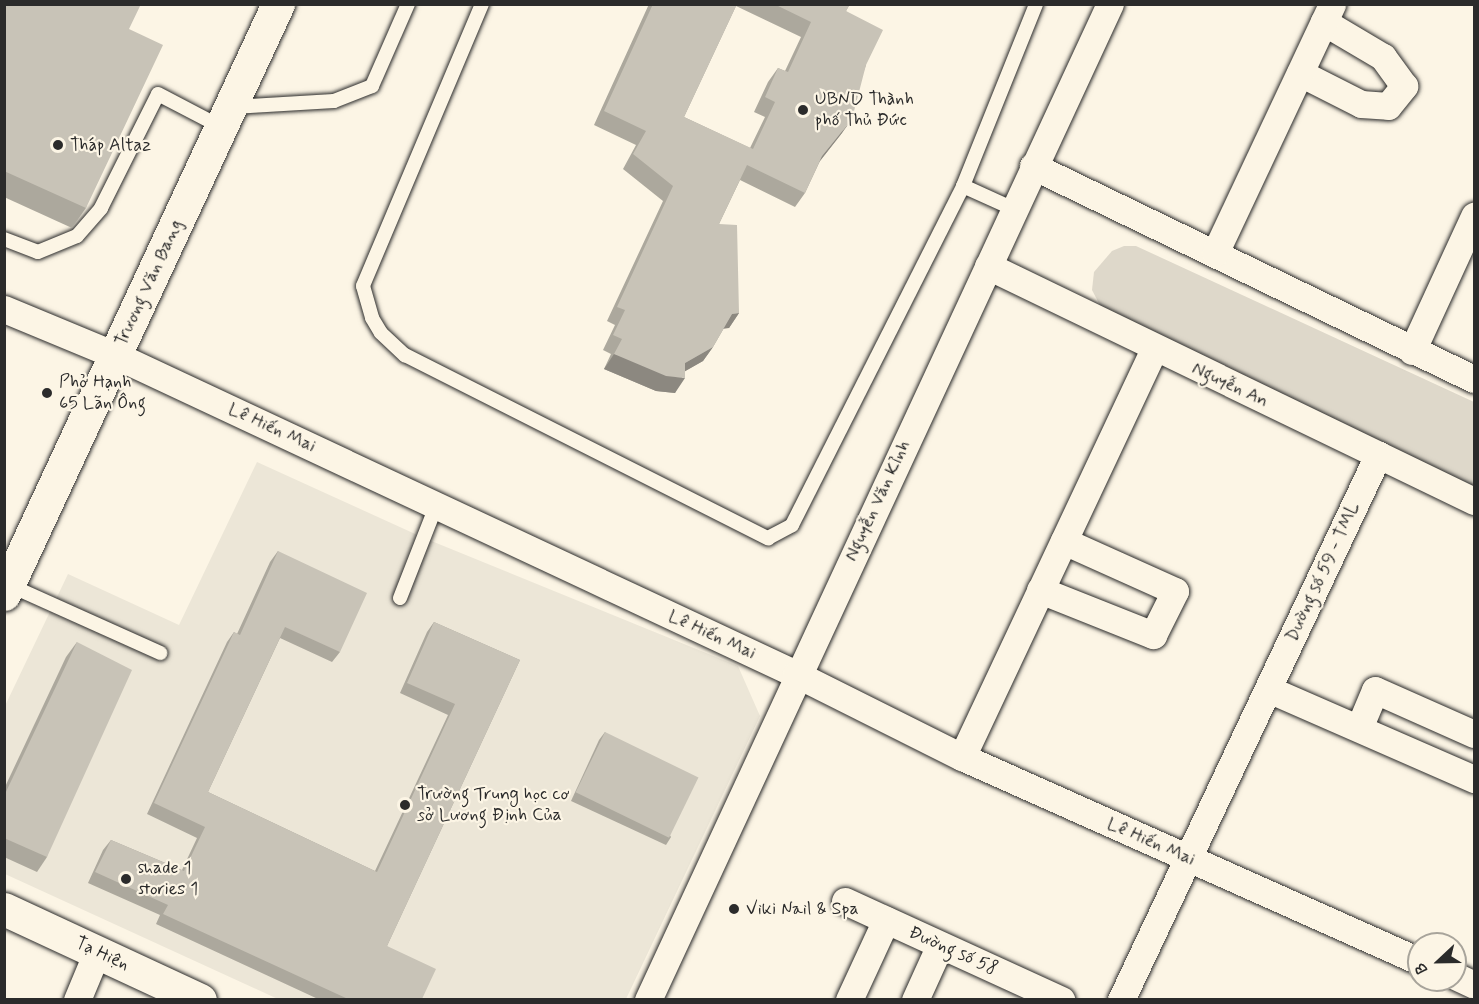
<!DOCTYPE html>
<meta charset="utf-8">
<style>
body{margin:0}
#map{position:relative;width:1479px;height:1004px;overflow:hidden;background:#fcf5e5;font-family:Mynerve,sans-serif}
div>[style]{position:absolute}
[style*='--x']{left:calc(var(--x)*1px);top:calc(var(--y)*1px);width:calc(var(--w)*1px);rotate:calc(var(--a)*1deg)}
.built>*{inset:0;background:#ece6d7}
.green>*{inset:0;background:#ded8ca}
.roads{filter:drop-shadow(0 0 2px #2b2b2b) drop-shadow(0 0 2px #2b2b2b)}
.lane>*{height:14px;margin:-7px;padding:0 7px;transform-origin:7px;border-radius:7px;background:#fcf5e5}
.street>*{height:27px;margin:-13.5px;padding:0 13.5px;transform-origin:13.5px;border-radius:13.5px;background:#fcf5e5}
.secondary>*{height:33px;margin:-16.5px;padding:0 16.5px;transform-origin:16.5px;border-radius:16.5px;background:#fcf5e5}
.wall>*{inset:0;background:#aca89d}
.shaded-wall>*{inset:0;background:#8c8880}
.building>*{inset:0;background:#c8c3b7;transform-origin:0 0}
.dots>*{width:16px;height:16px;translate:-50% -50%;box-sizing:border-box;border:3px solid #fcf5e5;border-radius:50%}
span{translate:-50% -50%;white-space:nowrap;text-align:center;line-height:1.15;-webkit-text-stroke:4.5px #fcf5e5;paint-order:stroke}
.poi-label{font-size:18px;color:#2b2b2b}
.left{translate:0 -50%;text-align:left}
.street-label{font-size:18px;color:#2b2b2b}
.frame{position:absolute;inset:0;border:6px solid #2b2b2b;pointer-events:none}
.north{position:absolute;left:1407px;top:932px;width:60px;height:60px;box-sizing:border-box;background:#fcf5e5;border:2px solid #a8a49b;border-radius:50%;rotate:248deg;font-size:16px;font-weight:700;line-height:24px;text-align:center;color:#2b2b2b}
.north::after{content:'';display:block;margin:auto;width:21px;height:27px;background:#2b2b2b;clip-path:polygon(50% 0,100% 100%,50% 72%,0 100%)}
</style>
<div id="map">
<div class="built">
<i style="clip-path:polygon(257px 462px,424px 538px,738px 666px,760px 716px,626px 999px,280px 1000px,5px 874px,4px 708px,68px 574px,179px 625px)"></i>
</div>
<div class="green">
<i style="clip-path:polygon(1124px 246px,1136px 246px,1474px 402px,1474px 487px,1105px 315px,1092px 290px,1094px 272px,1112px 251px)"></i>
</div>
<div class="roads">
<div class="lane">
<i style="--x:482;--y:4;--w:306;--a:112.9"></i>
<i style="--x:363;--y:286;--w:33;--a:74"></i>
<i style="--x:372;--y:318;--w:17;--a:59"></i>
<i style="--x:381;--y:333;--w:33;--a:43"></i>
<i style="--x:405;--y:355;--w:407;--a:26.8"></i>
<i style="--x:768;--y:538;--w:27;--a:-28"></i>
<i style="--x:792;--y:525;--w:380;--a:-63.2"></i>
<i style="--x:963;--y:186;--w:56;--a:24.3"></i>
<i style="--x:233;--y:107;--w:101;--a:-3.4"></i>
<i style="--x:334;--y:101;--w:41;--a:-21.5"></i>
<i style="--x:372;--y:86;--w:90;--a:-66.3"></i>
<i style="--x:963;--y:186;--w:196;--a:-68.1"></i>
<i style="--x:4;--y:239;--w:36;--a:21"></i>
<i style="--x:38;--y:252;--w:42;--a:-22.3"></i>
<i style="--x:77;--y:236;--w:37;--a:-49"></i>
<i style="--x:101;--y:208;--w:127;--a:-63.4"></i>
<i style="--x:158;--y:94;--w:71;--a:27.6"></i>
<i style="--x:9;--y:585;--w:166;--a:24.2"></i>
<i style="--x:400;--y:598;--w:99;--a:-68.6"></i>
</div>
<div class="street">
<i style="--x:1300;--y:73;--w:68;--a:26.9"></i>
<i style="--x:1361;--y:104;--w:27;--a:4"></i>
<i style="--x:1388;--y:106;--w:26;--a:-51"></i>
<i style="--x:1404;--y:86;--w:36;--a:-126"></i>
<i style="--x:1383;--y:57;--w:69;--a:-149.3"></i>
<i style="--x:1033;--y:166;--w:490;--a:25.8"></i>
<i style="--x:1215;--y:253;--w:275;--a:-64.8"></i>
<i style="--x:988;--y:266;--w:540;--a:25.81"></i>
<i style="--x:4;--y:309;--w:120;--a:22.5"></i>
<i style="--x:115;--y:355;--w:752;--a:25.1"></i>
<i style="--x:796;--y:674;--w:186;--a:26.6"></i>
<i style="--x:962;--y:757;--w:500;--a:24.06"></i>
<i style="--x:1412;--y:351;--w:149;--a:-65.3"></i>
<i style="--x:1040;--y:590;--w:122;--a:21.7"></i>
<i style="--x:1153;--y:635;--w:49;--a:-63.4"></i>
<i style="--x:1175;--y:591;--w:122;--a:-155.8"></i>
<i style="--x:1268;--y:689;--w:225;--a:23.6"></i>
<i style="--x:1359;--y:728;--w:41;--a:-67.2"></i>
<i style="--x:1375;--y:690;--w:108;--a:24"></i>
<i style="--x:962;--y:757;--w:451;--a:-64.8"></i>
<i style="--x:845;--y:901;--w:238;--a:24.6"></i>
<i style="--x:1455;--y:976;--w:21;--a:25"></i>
<i style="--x:77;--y:1000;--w:52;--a:-67.4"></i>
<i style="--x:648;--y:1000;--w:1098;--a:-65.12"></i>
<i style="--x:849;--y:1000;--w:88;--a:-65.2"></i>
<i style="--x:915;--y:1000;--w:60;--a:-65.6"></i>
<i style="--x:1121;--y:1000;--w:603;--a:-64.75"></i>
</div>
<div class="secondary">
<i style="--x:4;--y:594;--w:651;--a:-65.09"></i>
<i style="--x:4;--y:909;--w:216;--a:24.9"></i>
</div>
</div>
<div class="wall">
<i style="clip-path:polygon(4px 4px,129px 29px,86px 208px,72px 228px,4px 197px)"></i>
<i style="clip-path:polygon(evenodd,649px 4px,850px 4px,846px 11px,866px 65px,842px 133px,820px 161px,805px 193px,795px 207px,740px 180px,719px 224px,739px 313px,729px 328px,724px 328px,713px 347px,703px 361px,685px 371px,675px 393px,656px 391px,604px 369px,611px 354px,603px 350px,615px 325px,607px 321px,663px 201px,623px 169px,636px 145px,594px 125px,649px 4px,736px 6px,801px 37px,785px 71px,778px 68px,768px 82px,754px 112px,765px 117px,750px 148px,684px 117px,736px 6px)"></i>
<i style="clip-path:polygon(278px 551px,340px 652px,332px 662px,280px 638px,208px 792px,375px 871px,448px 715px,400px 693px,427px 632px,434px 622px,520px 660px,387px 946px,422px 999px,318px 999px,156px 924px,160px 915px,88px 883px,103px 850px,111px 840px,182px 870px,197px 838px,147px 814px,227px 642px,234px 632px,237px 634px,270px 562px)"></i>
<i style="clip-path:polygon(77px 642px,47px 857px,37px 872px,4px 857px,4px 789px,66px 657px)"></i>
<i style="clip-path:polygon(605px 732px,671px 837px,666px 845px,571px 801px,599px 740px)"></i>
</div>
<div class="shaded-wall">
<i style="clip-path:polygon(852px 119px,842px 133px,812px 171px,822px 156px)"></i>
<i style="clip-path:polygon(739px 313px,729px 328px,722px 329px,732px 314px)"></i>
<i style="clip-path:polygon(713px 347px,703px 361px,675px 377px,685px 378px,675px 393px,656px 391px,604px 369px,614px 354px,685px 363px)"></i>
</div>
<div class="building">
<i style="clip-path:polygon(4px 4px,141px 4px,129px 29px,163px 45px,86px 208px,4px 171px)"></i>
<i style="clip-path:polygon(653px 4px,737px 4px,684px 117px,753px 149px,775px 102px,765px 97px,778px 68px,788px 72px,811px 22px,774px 4px,850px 4px,846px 11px,883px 30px,866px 65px,852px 119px,822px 156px,805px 193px,747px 165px,719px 224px,737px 225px,739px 313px,732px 314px,713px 347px,685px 363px,685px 378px,666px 376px,614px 354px,622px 339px,613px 335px,625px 310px,617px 307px,673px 186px,633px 154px,646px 131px,604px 111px)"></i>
<i style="clip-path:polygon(278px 551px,367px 593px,340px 652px,285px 627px,208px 792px,377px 872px,455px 704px,407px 683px,434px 622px,520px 660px,387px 946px,436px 969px,422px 999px,348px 999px,163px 914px,168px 905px,95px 872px,111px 840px,184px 871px,205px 827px,154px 803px,234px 632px,240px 635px)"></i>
<i style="clip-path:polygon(77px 642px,132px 670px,47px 857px,4px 838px,4px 796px)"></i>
<i style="left:605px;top:732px;width:104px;height:67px;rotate:26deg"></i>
</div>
<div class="dots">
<i style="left:803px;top:110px;background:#2b2b2b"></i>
<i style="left:58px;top:145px;background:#2b2b2b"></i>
<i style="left:47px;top:393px;background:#2b2b2b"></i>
<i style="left:405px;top:805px;background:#2b2b2b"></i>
<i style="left:126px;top:879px;background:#2b2b2b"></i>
<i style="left:734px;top:909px;background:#2b2b2b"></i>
</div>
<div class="poi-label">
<span class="left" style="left:815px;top:110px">UBND Thành<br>phố Thủ Đức</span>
<span class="left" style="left:70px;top:145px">Tháp Altaz</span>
<span class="left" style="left:59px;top:393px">Phở Hạnh<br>65 Lãn Ông</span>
<span class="left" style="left:417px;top:805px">Trường Trung học cơ<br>sở Lương Định Của</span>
<span class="left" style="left:138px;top:879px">shade 1<br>stories 1</span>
<span class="left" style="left:746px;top:909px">Viki Nail &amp; Spa</span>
</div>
<div class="street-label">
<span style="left:149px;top:283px;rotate:-65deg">Trương Văn Bang</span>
<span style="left:1230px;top:385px;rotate:25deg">Nguyễn An</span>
<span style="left:272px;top:428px;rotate:25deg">Lê Hiến Mai</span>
<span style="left:878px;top:501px;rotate:-65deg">Nguyễn Văn Kỉnh</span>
<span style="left:1323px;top:572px;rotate:-65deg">Dường số 59 - TML</span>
<span style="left:712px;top:635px;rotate:25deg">Lê Hiến Mai</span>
<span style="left:1151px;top:842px;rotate:24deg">Lê Hiến Mai</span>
<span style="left:953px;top:951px;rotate:24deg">Đường số 58</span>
<span style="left:102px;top:954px;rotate:25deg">Tạ Hiện</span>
</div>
<div class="frame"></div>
<div class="north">B</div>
</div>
